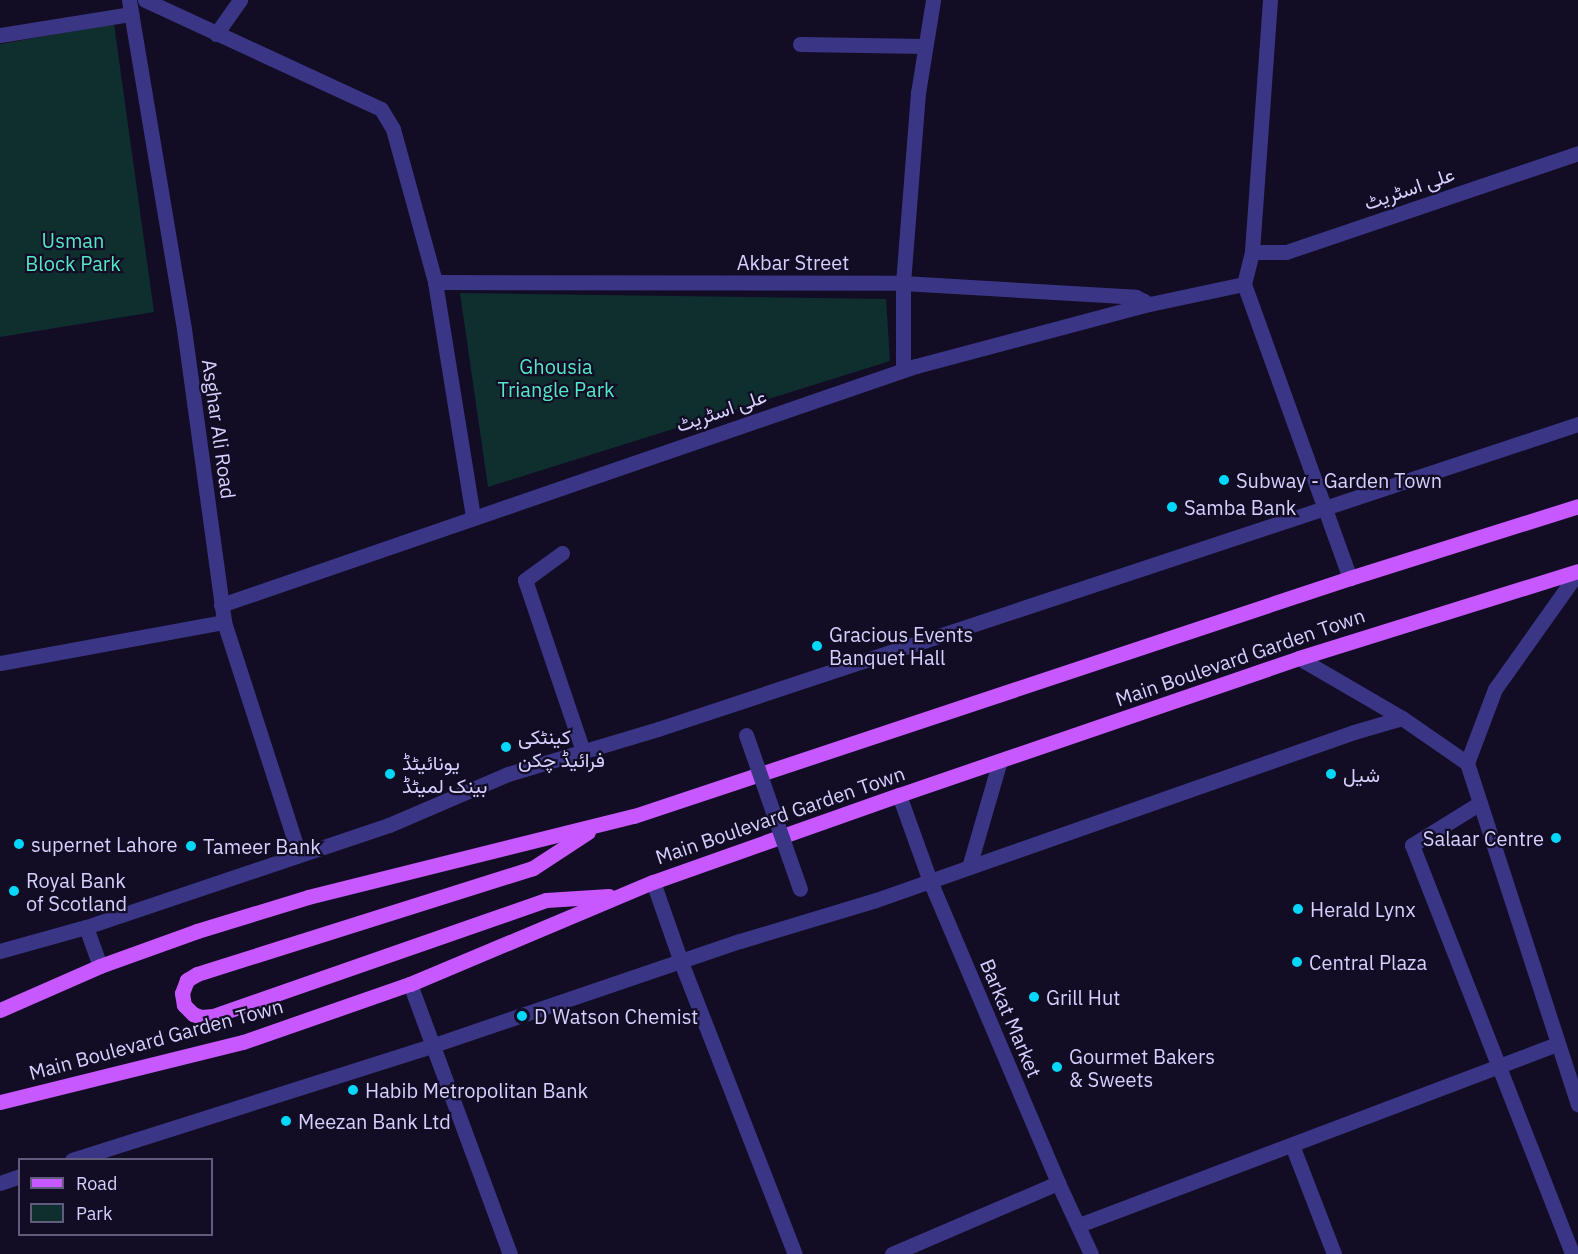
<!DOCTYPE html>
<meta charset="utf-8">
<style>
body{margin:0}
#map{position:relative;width:1578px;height:1254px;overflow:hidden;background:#120d24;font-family:"IBM Plex Sans",Vazirmatn,sans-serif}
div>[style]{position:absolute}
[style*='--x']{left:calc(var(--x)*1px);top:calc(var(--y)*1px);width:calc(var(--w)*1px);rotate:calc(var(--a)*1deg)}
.green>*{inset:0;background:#0f2f2f}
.minor>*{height:15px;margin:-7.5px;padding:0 7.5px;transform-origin:7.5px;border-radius:7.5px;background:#3b3586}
.major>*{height:15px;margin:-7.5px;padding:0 7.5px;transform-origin:7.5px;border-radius:7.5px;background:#c757ff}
.minor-bridge>*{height:15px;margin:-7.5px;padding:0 7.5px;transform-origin:7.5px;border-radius:7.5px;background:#3b3586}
.dots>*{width:16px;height:16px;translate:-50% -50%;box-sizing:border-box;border:3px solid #120d24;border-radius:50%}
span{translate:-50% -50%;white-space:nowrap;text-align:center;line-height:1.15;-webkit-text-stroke:4.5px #120d24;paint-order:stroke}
.street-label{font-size:20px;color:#d7d0ff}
.park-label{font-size:20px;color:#54e7c8}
.poi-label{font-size:20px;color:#d7d0ff}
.left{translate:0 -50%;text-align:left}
.right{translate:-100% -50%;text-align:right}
.legend{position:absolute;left:18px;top:1158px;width:195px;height:78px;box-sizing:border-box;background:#120d24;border:2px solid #615b7c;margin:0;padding:8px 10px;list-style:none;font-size:18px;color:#d7d0ff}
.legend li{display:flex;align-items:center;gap:12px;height:30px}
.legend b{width:30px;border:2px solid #615b7c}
</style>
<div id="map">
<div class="green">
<i style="clip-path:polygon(114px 24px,154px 312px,0 337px,0 44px)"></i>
<i style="clip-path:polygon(460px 293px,886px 299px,890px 361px,488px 487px)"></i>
</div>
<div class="minor">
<i style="--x:129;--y:0;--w:334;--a:80.5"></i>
<i style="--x:184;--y:329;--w:296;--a:82.2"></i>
<i style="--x:224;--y:622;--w:244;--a:72.1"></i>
<i style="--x:145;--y:0;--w:260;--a:24.8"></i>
<i style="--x:381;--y:109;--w:23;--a:59"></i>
<i style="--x:393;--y:129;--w:159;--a:74.6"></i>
<i style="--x:435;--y:282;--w:238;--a:80.8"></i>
<i style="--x:1270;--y:0;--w:253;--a:94.1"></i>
<i style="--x:1252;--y:252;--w:33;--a:104"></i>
<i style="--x:1244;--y:284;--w:313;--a:70.2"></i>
<i style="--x:216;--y:34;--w:42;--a:-54.8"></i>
<i style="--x:0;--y:35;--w:133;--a:-9.1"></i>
<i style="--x:800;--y:44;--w:125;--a:0.9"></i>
<i style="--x:1252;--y:252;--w:34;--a:0"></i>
<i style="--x:1286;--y:252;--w:308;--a:-18.7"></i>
<i style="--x:435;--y:282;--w:468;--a:0.1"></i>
<i style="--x:903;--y:283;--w:233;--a:3.4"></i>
<i style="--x:1136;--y:297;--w:9;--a:27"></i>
<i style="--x:1144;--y:301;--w:4;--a:76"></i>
<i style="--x:903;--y:370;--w:87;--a:-90"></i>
<i style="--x:903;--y:283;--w:191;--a:-85.5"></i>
<i style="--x:918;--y:93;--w:94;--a:-80.8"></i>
<i style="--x:562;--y:553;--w:46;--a:143.9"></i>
<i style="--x:525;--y:580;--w:181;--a:71.3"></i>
<i style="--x:221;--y:605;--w:735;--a:-18.98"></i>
<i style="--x:916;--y:366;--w:237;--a:-14.9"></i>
<i style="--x:1145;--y:305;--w:101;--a:-12"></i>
<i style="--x:1299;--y:658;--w:119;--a:30.2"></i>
<i style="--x:1402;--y:718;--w:79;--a:34.7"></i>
<i style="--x:1467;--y:763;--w:359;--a:72"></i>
<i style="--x:0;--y:663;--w:228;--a:-10.4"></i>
<i style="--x:1467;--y:763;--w:79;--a:-69.3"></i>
<i style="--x:1495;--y:689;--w:143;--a:-54.6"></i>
<i style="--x:899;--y:795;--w:91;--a:70.2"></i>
<i style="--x:930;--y:881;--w:328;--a:67"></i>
<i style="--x:1058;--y:1183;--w:78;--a:65.1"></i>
<i style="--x:1480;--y:803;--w:80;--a:148.3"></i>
<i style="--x:1412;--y:845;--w:439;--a:68.6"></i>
<i style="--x:969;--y:867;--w:111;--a:-73.8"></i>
<i style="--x:653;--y:882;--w:85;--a:70.7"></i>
<i style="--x:681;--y:962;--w:313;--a:68.7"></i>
<i style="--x:86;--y:927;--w:41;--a:70.3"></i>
<i style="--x:0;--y:951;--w:89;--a:-15.6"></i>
<i style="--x:86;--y:927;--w:320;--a:-18.6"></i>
<i style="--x:389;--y:825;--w:129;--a:-23.2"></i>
<i style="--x:508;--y:774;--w:157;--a:-16.7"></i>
<i style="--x:658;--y:729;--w:969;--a:-18.34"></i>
<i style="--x:410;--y:984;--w:288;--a:69.7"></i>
<i style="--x:1292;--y:1145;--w:117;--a:68.9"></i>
<i style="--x:72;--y:1160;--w:377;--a:-17.6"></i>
<i style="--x:431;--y:1046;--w:326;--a:-18.8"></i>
<i style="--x:740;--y:941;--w:142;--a:-16.8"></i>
<i style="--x:876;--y:900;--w:507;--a:-19.36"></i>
<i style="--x:1354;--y:732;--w:50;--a:-16.3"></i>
<i style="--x:0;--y:1183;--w:21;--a:-19"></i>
<i style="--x:1079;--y:1225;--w:511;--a:-20.74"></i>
<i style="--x:892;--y:1254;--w:181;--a:-23.2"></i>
</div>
<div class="major">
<i style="--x:588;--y:832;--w:66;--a:146.8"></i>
<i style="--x:533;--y:868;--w:352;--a:162.5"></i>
<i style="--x:197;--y:974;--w:12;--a:149"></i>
<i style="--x:187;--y:980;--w:14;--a:111"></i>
<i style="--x:182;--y:993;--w:12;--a:81"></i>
<i style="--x:184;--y:1005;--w:13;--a:45"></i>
<i style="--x:193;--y:1014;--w:9;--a:21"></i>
<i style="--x:201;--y:1017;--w:12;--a:-5"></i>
<i style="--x:213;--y:1016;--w:353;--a:-19.2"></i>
<i style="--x:546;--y:900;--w:63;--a:-3.6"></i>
<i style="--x:0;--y:1010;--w:109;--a:-23.7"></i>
<i style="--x:100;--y:966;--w:103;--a:-19.8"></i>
<i style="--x:197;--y:931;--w:116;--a:-17"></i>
<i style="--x:308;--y:897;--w:336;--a:-14"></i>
<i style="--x:634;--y:816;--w:755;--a:-18.39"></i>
<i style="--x:1350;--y:578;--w:239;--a:-17.5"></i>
<i style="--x:0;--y:1102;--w:250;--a:-13.9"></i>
<i style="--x:243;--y:1042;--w:177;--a:-19.2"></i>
<i style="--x:410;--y:984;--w:264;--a:-22.8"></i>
<i style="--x:653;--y:882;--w:261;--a:-19.5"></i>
<i style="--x:899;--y:795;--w:423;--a:-18.9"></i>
<i style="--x:1299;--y:658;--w:292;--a:-17.3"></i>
</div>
<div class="minor-bridge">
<i style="--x:746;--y:735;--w:163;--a:70.7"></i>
</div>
<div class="dots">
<i style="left:1224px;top:480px;background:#00d8fb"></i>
<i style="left:1172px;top:507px;background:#00d8fb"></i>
<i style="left:817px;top:646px;background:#00d8fb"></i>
<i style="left:506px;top:747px;background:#00d8fb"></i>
<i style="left:390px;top:774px;background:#00d8fb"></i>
<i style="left:1331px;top:774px;background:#00d8fb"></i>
<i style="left:1556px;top:838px;background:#00d8fb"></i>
<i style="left:19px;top:844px;background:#00d8fb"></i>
<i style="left:191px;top:846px;background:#00d8fb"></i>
<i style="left:14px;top:891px;background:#00d8fb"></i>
<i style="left:1298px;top:909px;background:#00d8fb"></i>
<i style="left:1297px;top:962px;background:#00d8fb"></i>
<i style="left:1034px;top:997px;background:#00d8fb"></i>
<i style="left:522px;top:1016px;background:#00d8fb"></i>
<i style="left:1057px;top:1067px;background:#00d8fb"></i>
<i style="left:353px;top:1090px;background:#00d8fb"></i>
<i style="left:286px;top:1121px;background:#00d8fb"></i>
</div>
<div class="street-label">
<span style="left:1409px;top:188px;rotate:-19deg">علی اسٹریٹ</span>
<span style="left:793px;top:262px">Akbar Street</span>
<span style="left:721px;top:410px;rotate:-19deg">علی اسٹریٹ</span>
<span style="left:219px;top:429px;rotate:82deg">Asghar Ali Road</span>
<span style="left:1240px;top:657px;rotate:-19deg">Main Boulevard Garden Town</span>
<span style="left:780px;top:815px;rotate:-19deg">Main Boulevard Garden Town</span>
<span style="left:1011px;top:1018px;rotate:67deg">Barkat Market</span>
<span style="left:156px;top:1039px;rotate:-15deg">Main Boulevard Garden Town</span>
</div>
<div class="park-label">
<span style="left:73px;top:252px">Usman<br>Block Park</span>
<span style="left:556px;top:378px">Ghousia<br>Triangle Park</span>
</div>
<div class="poi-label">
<span class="left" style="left:1236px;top:480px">Subway - Garden Town</span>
<span class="left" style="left:1184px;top:507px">Samba Bank</span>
<span class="left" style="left:829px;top:646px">Gracious Events<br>Banquet Hall</span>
<span class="left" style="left:518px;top:748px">کینٹکی<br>فرائیڈ چکن</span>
<span class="left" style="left:402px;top:774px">یونائیٹڈ<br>بینک لمیٹڈ</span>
<span class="left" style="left:1343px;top:774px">شیل</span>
<span class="right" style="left:1544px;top:838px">Salaar Centre</span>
<span class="left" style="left:31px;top:844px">supernet Lahore</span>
<span class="left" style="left:203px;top:846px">Tameer Bank</span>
<span class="left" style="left:26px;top:892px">Royal Bank<br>of Scotland</span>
<span class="left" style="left:1310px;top:909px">Herald Lynx</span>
<span class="left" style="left:1309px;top:962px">Central Plaza</span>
<span class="left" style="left:1046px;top:997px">Grill Hut</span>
<span class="left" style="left:534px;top:1016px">D Watson Chemist</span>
<span class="left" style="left:1069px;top:1068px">Gourmet Bakers<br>&amp; Sweets</span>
<span class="left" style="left:365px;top:1090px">Habib Metropolitan Bank</span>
<span class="left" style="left:298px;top:1121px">Meezan Bank Ltd</span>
</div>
<ul class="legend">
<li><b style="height:8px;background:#c757ff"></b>Road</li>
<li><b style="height:16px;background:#0f2f2f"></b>Park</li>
</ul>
</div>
